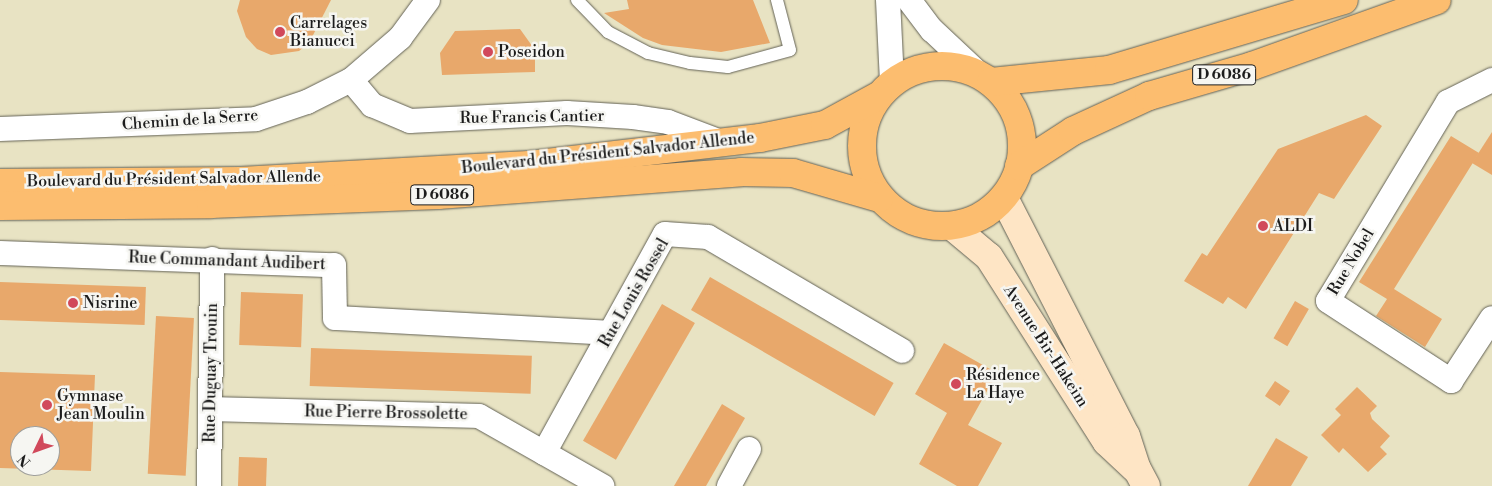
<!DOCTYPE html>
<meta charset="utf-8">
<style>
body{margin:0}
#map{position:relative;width:1492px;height:486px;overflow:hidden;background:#e8e3c3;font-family:"Libre Bodoni",serif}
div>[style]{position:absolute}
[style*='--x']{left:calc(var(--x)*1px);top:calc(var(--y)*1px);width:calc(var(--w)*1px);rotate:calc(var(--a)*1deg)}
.building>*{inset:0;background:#e8a86b;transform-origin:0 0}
.roads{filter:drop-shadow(0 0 1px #636256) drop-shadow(0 0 1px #636256)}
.service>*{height:12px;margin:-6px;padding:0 6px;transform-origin:6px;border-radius:6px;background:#fff}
.minor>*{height:24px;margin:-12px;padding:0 12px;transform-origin:12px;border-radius:12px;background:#fff}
.secondary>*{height:28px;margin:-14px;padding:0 14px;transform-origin:14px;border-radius:14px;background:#fee5c5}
.primary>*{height:28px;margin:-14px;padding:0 14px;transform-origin:14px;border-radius:14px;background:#fcbd6f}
.primary>.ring{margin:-14px;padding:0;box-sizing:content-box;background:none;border:28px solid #fcbd6f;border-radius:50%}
.dots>*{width:14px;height:14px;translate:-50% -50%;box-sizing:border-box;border:2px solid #f6f6f2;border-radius:50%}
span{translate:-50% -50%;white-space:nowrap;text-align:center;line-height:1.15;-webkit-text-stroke:5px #f6f6f2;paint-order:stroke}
.shield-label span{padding:1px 4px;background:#f6f6f2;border:1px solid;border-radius:4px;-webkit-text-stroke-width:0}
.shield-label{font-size:15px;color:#1c1c1c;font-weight:700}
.poi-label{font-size:16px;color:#1c1c1c}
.left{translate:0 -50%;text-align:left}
.street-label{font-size:16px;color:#1c1c1c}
.north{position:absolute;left:10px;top:426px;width:50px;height:50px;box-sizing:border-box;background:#f6f6f2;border:1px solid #9f9f9c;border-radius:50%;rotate:228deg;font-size:14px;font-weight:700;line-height:20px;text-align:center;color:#1c1c1c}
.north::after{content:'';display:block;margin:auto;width:18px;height:22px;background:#d1495b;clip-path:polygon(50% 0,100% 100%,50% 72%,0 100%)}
</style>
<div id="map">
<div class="building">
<i style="clip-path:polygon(240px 0,331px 0,309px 43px,299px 51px,271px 55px,257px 49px,246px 37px,237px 11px)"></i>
<i style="clip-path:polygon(627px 0,753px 0,770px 43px,721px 52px,662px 45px,643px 38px,604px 13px,629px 9px)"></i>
<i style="clip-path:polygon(520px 29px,535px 50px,535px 72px,442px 75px,440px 53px,455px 31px)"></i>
<i style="clip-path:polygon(1366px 115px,1382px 126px,1334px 199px,1319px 193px,1246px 309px,1228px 297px,1223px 304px,1184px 281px,1202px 253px,1207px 256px,1278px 149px)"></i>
<i style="clip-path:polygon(1492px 132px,1492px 175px,1472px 163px)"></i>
<i style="clip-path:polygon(1451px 136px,1479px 153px,1394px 289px,1442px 319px,1425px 347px,1376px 316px,1387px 299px,1359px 282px)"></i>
<i style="left:710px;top:277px;width:212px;height:38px;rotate:30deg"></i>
<i style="left:0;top:282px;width:146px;height:38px;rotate:2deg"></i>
<i style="left:241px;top:292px;width:62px;height:53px;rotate:2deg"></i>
<i style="left:1295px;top:301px;width:16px;height:43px;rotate:30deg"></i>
<i style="left:662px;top:304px;width:38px;height:158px;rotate:30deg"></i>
<i style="left:156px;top:316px;width:38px;height:158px;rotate:3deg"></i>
<i style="clip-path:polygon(944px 343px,997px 373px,968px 425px,1002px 443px,978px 486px,957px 486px,919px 464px,947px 413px,915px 394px)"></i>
<i style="left:311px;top:348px;width:221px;height:38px;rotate:2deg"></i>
<i style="clip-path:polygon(evenodd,0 372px,95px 375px,91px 471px,0 468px,0 372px,20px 436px,50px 436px,50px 466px,20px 466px,20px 436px)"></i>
<i style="left:1275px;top:381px;width:18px;height:18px;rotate:34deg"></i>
<i style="clip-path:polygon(1357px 387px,1377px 406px,1370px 413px,1372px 419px,1390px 436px,1380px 447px,1387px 454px,1368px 472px,1343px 448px,1339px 453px,1321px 435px,1341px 415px,1335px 409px)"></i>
<i style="clip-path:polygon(722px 404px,745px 418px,706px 486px,674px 486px)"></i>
<i style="clip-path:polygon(1276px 438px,1308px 457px,1291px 486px,1248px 486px)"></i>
<i style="left:239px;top:457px;width:28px;height:29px;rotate:2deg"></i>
</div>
<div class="roads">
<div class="service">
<i style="--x:577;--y:0;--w:45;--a:45.9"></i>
<i style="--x:608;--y:32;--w:45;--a:27.7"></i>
<i style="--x:648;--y:53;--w:43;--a:13.4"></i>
<i style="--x:690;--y:63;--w:38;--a:6"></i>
<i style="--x:728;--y:67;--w:64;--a:-15.3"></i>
<i style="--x:790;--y:50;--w:52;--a:-104.6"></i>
</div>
<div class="minor">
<i style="--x:888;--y:0;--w:82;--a:87.2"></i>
<i style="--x:909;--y:0;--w:38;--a:53"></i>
<i style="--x:932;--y:30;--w:67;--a:43.2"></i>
<i style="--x:351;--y:80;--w:33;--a:50"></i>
<i style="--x:372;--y:105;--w:41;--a:22.8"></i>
<i style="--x:410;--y:121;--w:157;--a:-2.9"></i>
<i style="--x:567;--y:113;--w:66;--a:3.5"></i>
<i style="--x:633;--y:117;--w:35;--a:8"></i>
<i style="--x:668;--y:122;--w:60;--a:20.6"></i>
<i style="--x:1492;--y:80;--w:49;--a:153.4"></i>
<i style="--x:1448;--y:102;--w:232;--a:121.1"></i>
<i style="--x:1328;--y:301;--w:147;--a:33"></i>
<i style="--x:1451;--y:381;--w:75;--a:-56.9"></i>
<i style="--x:0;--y:129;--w:256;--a:-2.2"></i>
<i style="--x:256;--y:119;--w:54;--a:-18.4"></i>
<i style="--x:307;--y:102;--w:49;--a:-26.6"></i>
<i style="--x:351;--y:80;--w:65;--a:-40.6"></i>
<i style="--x:400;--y:38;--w:47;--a:-53.6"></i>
<i style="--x:0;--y:253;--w:334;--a:2.1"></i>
<i style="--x:334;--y:265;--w:53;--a:88.9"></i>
<i style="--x:335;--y:318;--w:275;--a:3.1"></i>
<i style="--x:211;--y:409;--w:268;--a:1.5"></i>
<i style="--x:479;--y:416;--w:142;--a:29.6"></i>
<i style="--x:544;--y:453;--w:250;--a:-61.1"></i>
<i style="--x:665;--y:234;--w:43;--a:4"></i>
<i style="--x:708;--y:237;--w:225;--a:30.4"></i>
<i style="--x:209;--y:486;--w:227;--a:-89.2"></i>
<i style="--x:729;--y:486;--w:42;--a:-61.6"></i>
</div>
<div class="secondary">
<i style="--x:1004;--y:198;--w:267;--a:62.9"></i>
<i style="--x:1126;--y:436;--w:35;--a:72"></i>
<i style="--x:1137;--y:469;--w:19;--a:62"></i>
<i style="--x:952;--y:226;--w:48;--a:40"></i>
<i style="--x:989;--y:257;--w:219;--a:57.5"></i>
<i style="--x:1107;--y:442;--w:38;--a:43"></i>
</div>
<div class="primary">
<i class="ring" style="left:862px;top:66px;width:132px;height:132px"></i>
<i style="--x:991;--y:82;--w:119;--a:-5.8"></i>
<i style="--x:1109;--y:70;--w:245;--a:-16.6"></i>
<i style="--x:1019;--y:166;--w:64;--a:-32.9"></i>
<i style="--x:1073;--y:131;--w:84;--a:-24.7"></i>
<i style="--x:1149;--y:96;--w:107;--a:-16.2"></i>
<i style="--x:1252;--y:66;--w:196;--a:-19.6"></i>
<i style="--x:0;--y:183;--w:241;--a:-0.5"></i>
<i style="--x:241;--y:181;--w:289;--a:-3.2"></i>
<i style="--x:530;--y:165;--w:232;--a:-6.7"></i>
<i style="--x:760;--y:138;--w:66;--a:-11.3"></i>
<i style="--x:825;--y:125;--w:60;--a:-28.7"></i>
<i style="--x:0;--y:206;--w:211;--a:-0.5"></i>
<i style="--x:211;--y:204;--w:227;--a:-2.3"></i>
<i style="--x:438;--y:195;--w:304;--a:-4.3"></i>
<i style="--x:741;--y:172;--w:52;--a:1.1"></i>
<i style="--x:793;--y:173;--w:90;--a:16.2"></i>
</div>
</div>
<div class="dots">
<i style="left:280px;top:32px;background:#d1495b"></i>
<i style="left:488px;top:52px;background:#d1495b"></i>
<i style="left:1263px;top:226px;background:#d1495b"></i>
<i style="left:73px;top:303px;background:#d1495b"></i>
<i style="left:956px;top:384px;background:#d1495b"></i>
<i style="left:47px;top:405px;background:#d1495b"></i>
</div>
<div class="shield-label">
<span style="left:1224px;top:75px">D 6086</span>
<span style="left:442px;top:195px">D 6086</span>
</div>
<div class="poi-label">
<span class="left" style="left:290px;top:32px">Carrelages<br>Bianucci</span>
<span class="left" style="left:498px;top:52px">Poseidon</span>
<span class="left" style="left:1273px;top:226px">ALDI</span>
<span class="left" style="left:83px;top:303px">Nisrine</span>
<span class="left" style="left:966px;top:384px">Résidence<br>La Haye</span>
<span class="left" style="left:57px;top:405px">Gymnase<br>Jean Moulin</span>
</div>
<div class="street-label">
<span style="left:532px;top:117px;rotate:-1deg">Rue Francis Cantier</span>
<span style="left:190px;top:120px;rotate:-4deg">Chemin de la Serre</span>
<span style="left:608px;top:153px;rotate:-6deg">Boulevard du Président Salvador Allende</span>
<span style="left:174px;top:179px;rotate:-1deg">Boulevard du Président Salvador Allende</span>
<span style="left:227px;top:261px;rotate:2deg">Rue Commandant Audibert</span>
<span style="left:1351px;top:262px;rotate:-59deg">Rue Nobel</span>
<span style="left:634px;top:293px;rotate:-60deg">Rue Louis Rossel</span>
<span style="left:1046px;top:346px;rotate:57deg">Avenue Bir-Hakeim</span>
<span style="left:211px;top:373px;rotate:-89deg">Rue Duguay Trouin</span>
<span style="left:386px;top:413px;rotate:1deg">Rue Pierre Brossolette</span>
</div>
<div class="north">N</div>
</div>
